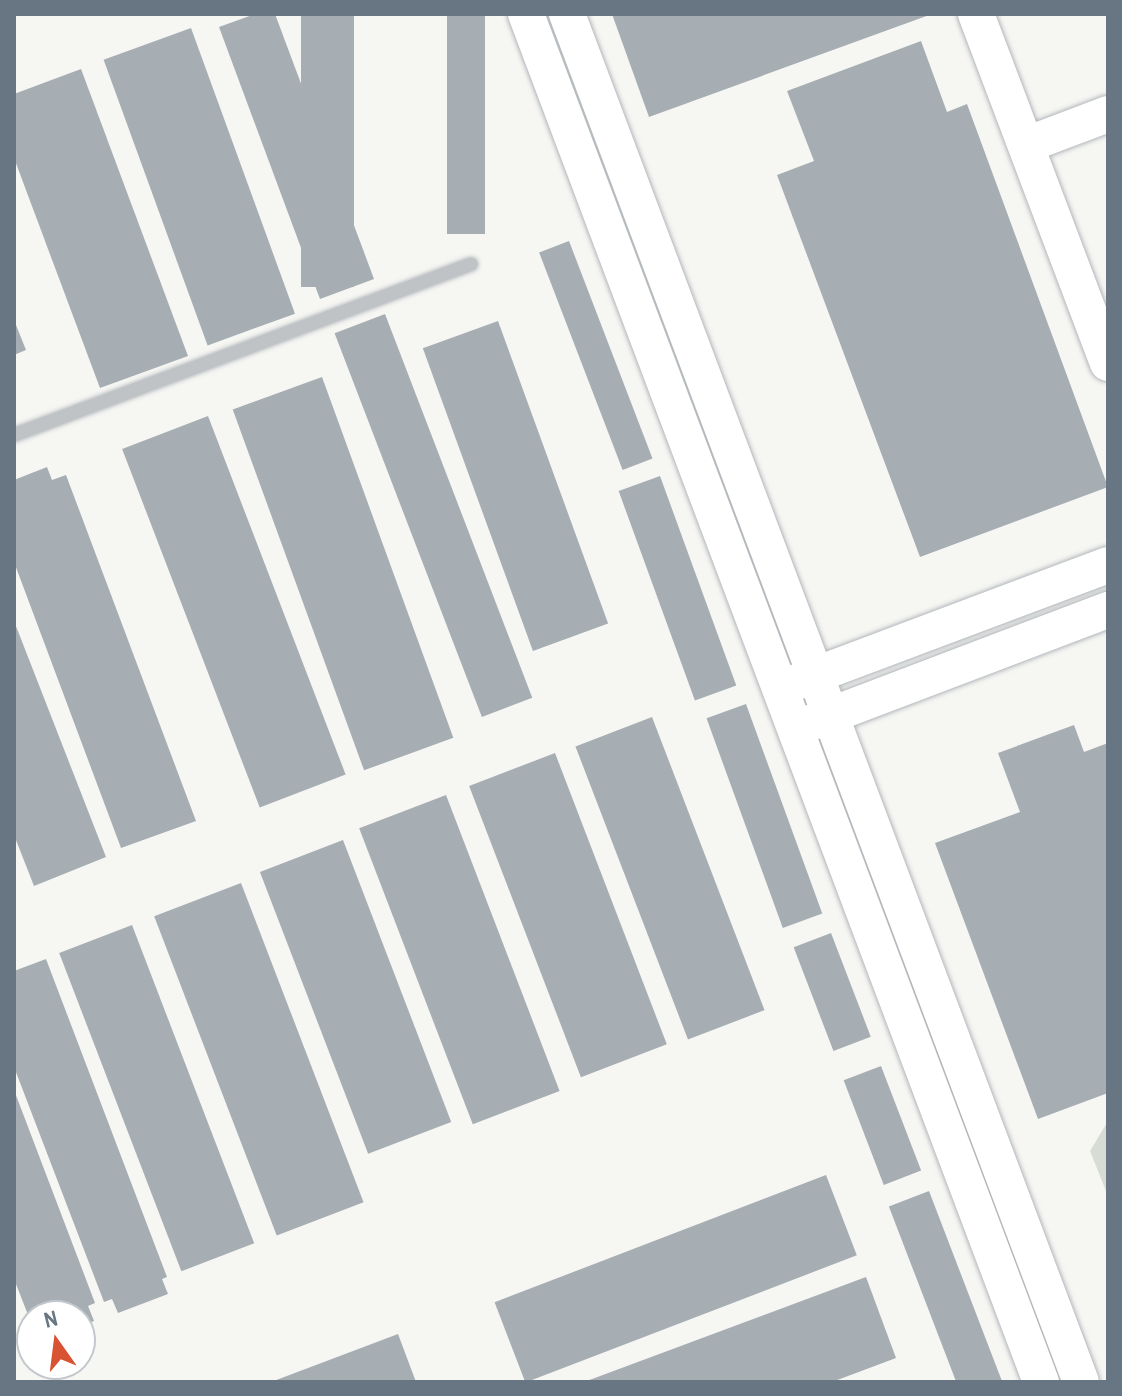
<!DOCTYPE html>
<style>
body{margin:0}
#map{position:relative;width:1122px;height:1396px;overflow:hidden;background:#f6f6f3;font-family:"Archivo Narrow",sans-serif}
div>[style]{position:absolute}
[style*='--x']{left:calc(var(--x)*1px);top:calc(var(--y)*1px);width:calc(var(--w)*1px);rotate:calc(var(--a)*1deg)}
.green>*{inset:0;background:#d7dcd4}
.building>*{inset:0;background:#a7aeb3;transform-origin:0 0}
.roads{filter:drop-shadow(0 0 2px #b2b7bb) drop-shadow(0 0 2px #b2b7bb)}
.lane>*{height:12px;margin:-6px;padding:0 6px;transform-origin:6px;border-radius:6px;background:#bfc3c6}
.secondary>*{height:36px;margin:-18px;padding:0 18px;transform-origin:18px;border-radius:18px;background:#fff}
span{translate:-50% -50%;white-space:nowrap;text-align:center;line-height:1.15;-webkit-text-stroke:8px #fff;paint-order:stroke}
.frame{position:absolute;inset:0;border:16px solid #677682;pointer-events:none}
.north{position:absolute;left:16px;top:1300px;width:80px;height:80px;box-sizing:border-box;background:#fff;border:2px solid #c2c8cd;border-radius:50%;rotate:346deg;font-size:22px;font-weight:700;line-height:32px;text-align:center;color:#677682}
.north::after{content:'';display:block;margin:auto;width:28px;height:36px;background:#d85331;clip-path:polygon(50% 0,100% 100%,50% 72%,0 100%)}
</style>
<div id="map">
<div class="green">
<i style="clip-path:polygon(1108px 1121px,1108px 1196px,1090px 1151px)"></i>
</div>
<div class="building">
<i style="clip-path:polygon(255px 14px,275px 14px,374px 279px,320px 299px,219px 27px)"></i>
<i style="left:301px;top:14px;width:53px;height:273px"></i>
<i style="left:447px;top:14px;width:38px;height:220px"></i>
<i style="clip-path:polygon(612px 14px,932px 14px,649px 117px)"></i>
<i style="left:191px;top:28px;width:304px;height:93px;rotate:70deg"></i>
<i style="clip-path:polygon(921px 41px,947px 112px,967px 104px,1108px 487px,920px 557px,777px 175px,814px 161px,787px 91px)"></i>
<i style="clip-path:polygon(81px 69px,188px 356px,100px 388px,14px 158px,14px 94px)"></i>
<i style="left:569px;top:241px;width:233px;height:32px;rotate:69deg"></i>
<i style="left:385px;top:314px;width:411px;height:54px;rotate:69deg"></i>
<i style="clip-path:polygon(14px 320px,26px 350px,14px 355px)"></i>
<i style="left:498px;top:321px;width:322px;height:80px;rotate:70deg"></i>
<i style="left:322px;top:377px;width:384px;height:95px;rotate:70deg"></i>
<i style="left:208px;top:416px;width:384px;height:92px;rotate:69deg"></i>
<i style="clip-path:polygon(47px 467px,52px 480px,66px 475px,196px 821px,121px 848px,14px 562px,14px 480px)"></i>
<i style="left:660px;top:476px;width:223px;height:44px;rotate:70deg"></i>
<i style="clip-path:polygon(14px 621px,106px 857px,34px 886px,14px 835px)"></i>
<i style="left:746px;top:704px;width:223px;height:42px;rotate:70deg"></i>
<i style="left:652px;top:717px;width:314px;height:82px;rotate:69deg"></i>
<i style="clip-path:polygon(1074px 725px,1084px 752px,1108px 743px,1108px 1093px,1038px 1119px,935px 843px,1020px 812px,998px 753px)"></i>
<i style="left:555px;top:753px;width:312px;height:92px;rotate:69deg"></i>
<i style="left:446px;top:795px;width:317px;height:93px;rotate:69deg"></i>
<i style="left:343px;top:840px;width:302px;height:89px;rotate:69deg"></i>
<i style="left:241px;top:883px;width:342px;height:93px;rotate:69deg"></i>
<i style="left:132px;top:925px;width:341px;height:78px;rotate:69deg"></i>
<i style="left:831px;top:933px;width:111px;height:40px;rotate:69deg"></i>
<i style="clip-path:polygon(46px 959px,167px 1277px,162px 1279px,168px 1294px,118px 1313px,112px 1299px,104px 1302px,14px 1067px,14px 971px)"></i>
<i style="left:881px;top:1066px;width:112px;height:40px;rotate:69deg"></i>
<i style="clip-path:polygon(14px 1090px,95px 1303px,88px 1306px,94px 1321px,80px 1326px,80px 1316px,32px 1316px,32px 1325px,14px 1279px)"></i>
<i style="left:826px;top:1175px;width:86px;height:355px;rotate:69deg"></i>
<i style="left:929px;top:1191px;width:204px;height:43px;rotate:69deg"></i>
<i style="clip-path:polygon(866px 1277px,896px 1358px,832px 1382px,584px 1382px)"></i>
<i style="clip-path:polygon(398px 1334px,416px 1382px,271px 1382px)"></i>
</div>
<div class="roads">
<div class="lane">
<i style="--x:14;--y:435;--w:488;--a:-20.5"></i>
</div>
<div class="secondary">
<i style="--x:526;--y:14;--w:1462;--a:69.37"></i>
<i style="--x:567;--y:14;--w:1461;--a:69.41"></i>
<i style="--x:976;--y:14;--w:373;--a:69.3"></i>
<i style="--x:1026;--y:145;--w:88;--a:-20.7"></i>
<i style="--x:794;--y:683;--w:335;--a:-20.6"></i>
<i style="--x:810;--y:723;--w:319;--a:-20.8"></i>
</div>
</div>
<div class="frame"></div>
<div class="north">N</div>
</div>
